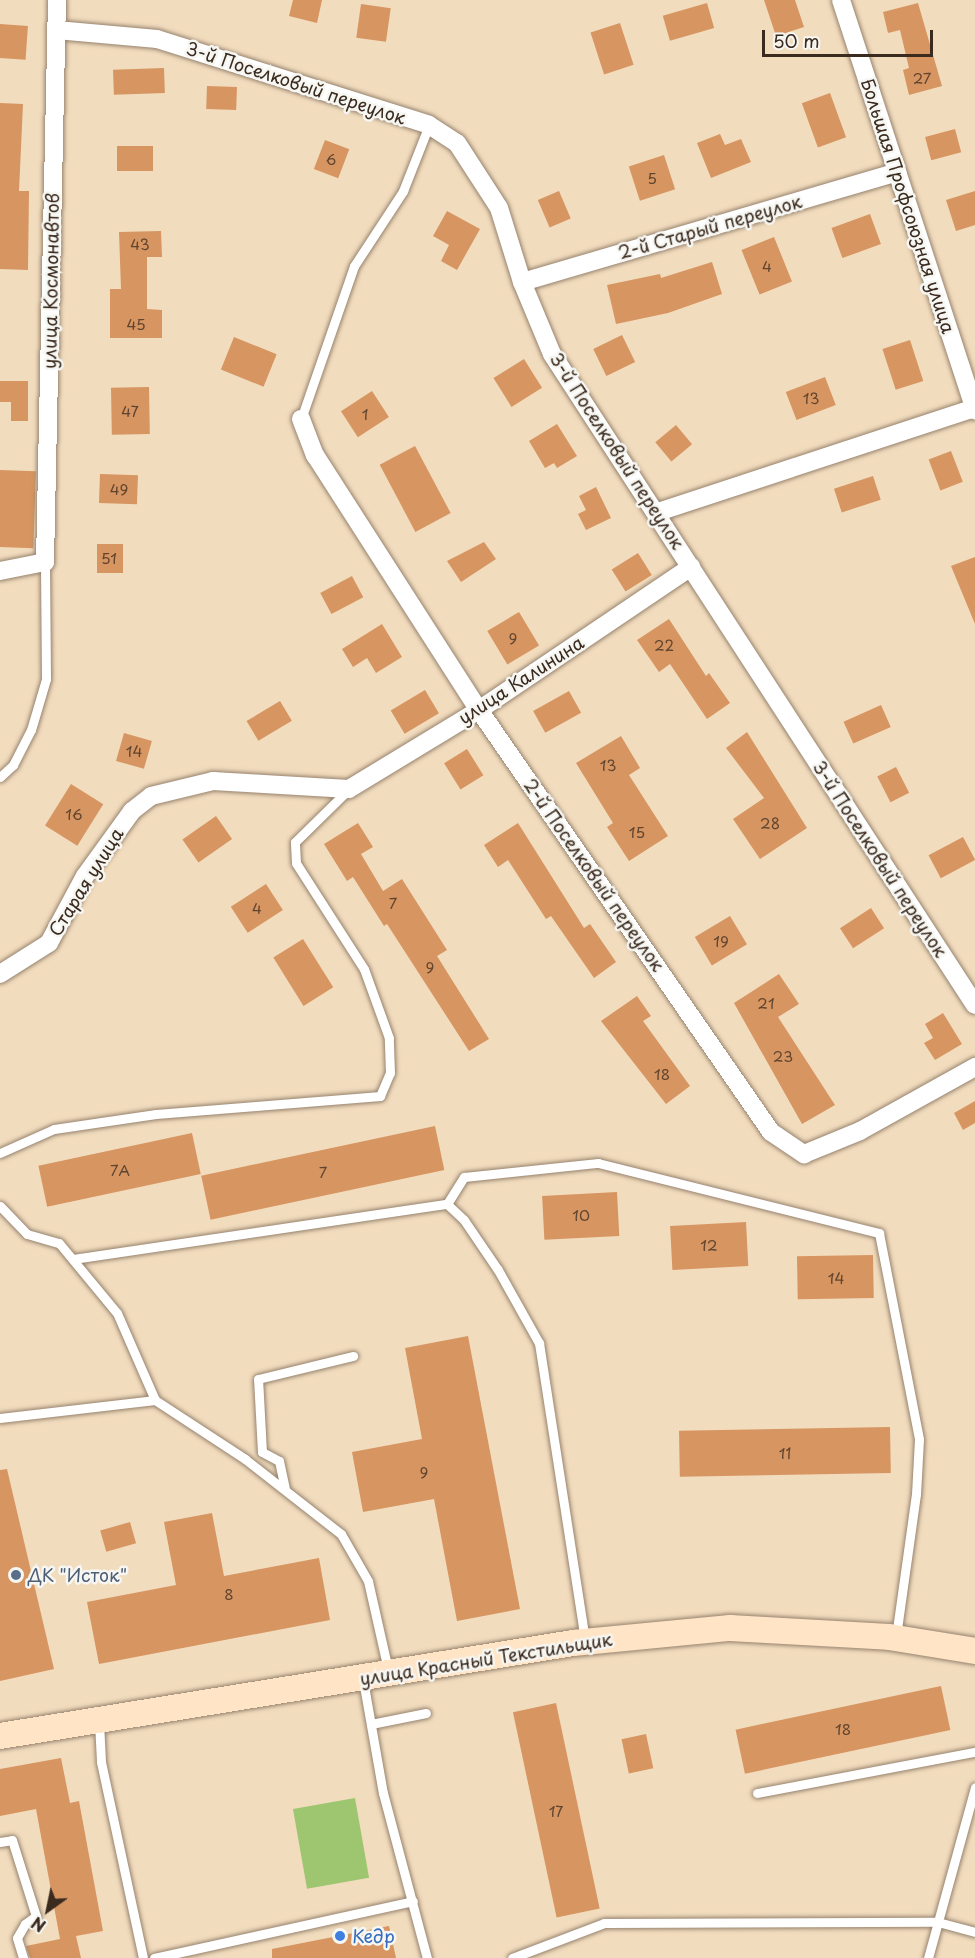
<!DOCTYPE html>
<meta charset="utf-8">
<style>
body{margin:0}
#map{position:relative;width:975px;height:1958px;overflow:hidden;background:#f2dcbe;font-family:"Playpen Sans",sans-serif}
div>[style]{position:absolute}
[style*='--x']{left:calc(var(--x)*1px);top:calc(var(--y)*1px);width:calc(var(--w)*1px);rotate:calc(var(--a)*1deg)}
.green>*{inset:0;background:#9ec671;transform-origin:0 0}
.building>*{inset:0;background:#d69561;transform-origin:0 0}
.roads{filter:drop-shadow(0 0 2px #96836e) drop-shadow(0 0 2px #96836e)}
.lane>*{height:9px;margin:-4.5px;padding:0 4.5px;transform-origin:4.5px;border-radius:4.5px;background:#fff}
.street>*{height:18px;margin:-9px;padding:0 9px;transform-origin:9px;border-radius:9px;background:#fff}
.secondary>*{height:26px;margin:-13px;padding:0 13px;transform-origin:13px;border-radius:13px;background:#ffe4c6}
.dots>*{width:16px;height:16px;translate:-50% -50%;box-sizing:border-box;border:3px solid #f6f6f2;border-radius:50%}
span{translate:-50% -50%;white-space:nowrap;text-align:center;line-height:1.15;-webkit-text-stroke:5px #f6f6f2;paint-order:stroke}
.number-label{font-size:15px;color:#62452f}
.number-label span{-webkit-text-stroke-width:0}
.street-label{font-size:18px;color:#3b2a1e}
.service-label{font-size:18px;color:#4e5e75}
.left{translate:0 -50%;text-align:left}
.shop-label{font-size:18px;color:#366cbe}
.north{position:absolute;left:18px;top:1880px;width:60px;height:60px;-webkit-text-stroke:4px #f6f6f2;paint-order:stroke;rotate:213deg;font-size:16px;font-weight:700;line-height:24px;text-align:center;color:#3b2a1e}
.north::after{content:'';display:block;margin:auto;width:21px;height:27px;background:#3b2a1e;clip-path:polygon(50% 0,100% 100%,50% 72%,0 100%)}
.scale{position:absolute;left:762px;top:30px;width:171px;height:27px;box-sizing:border-box;border:3px solid #3b2a1e;border-top:0;padding-left:8px;font-size:18px;line-height:21px;white-space:nowrap;color:#3b2a1e;-webkit-text-stroke:4px #f6f6f2;paint-order:stroke}
</style>
<div id="map">
<div class="green">
<i style="left:355px;top:1798px;width:81px;height:63px;rotate:80deg"></i>
</div>
<div class="building">
<i style="clip-path:polygon(293px 0,322px 0,317px 23px,289px 16px)"></i>
<i style="clip-path:polygon(764px 0,795px 0,804px 27px,776px 36px)"></i>
<i style="left:707px;top:3px;width:26px;height:46px;rotate:74deg"></i>
<i style="clip-path:polygon(918px 3px,942px 86px,909px 95px,903px 70px,909px 68px,900px 30px,888px 33px,883px 12px)"></i>
<i style="left:361px;top:4px;width:30px;height:34px;rotate:8deg"></i>
<i style="left:620px;top:23px;width:44px;height:31px;rotate:72deg"></i>
<i style="left:0;top:24px;width:28px;height:34px;rotate:4deg"></i>
<i style="left:164px;top:68px;width:25px;height:51px;rotate:88deg"></i>
<i style="left:207px;top:86px;width:30px;height:23px;rotate:2deg"></i>
<i style="left:830px;top:93px;width:47px;height:30px;rotate:70deg"></i>
<i style="clip-path:polygon(0 103px,23px 104px,19px 191px,29px 191px,28px 270px,0 269px)"></i>
<i style="left:955px;top:129px;width:24px;height:31px;rotate:75deg"></i>
<i style="clip-path:polygon(720px 134px,725px 145px,741px 139px,751px 162px,711px 178px,697px 143px)"></i>
<i style="left:325px;top:140px;width:26px;height:31px;rotate:21deg"></i>
<i style="left:153px;top:146px;width:25px;height:36px;rotate:90deg"></i>
<i style="left:664px;top:155px;width:36px;height:37px;rotate:72deg"></i>
<i style="left:559px;top:191px;width:30px;height:23px;rotate:67deg"></i>
<i style="clip-path:polygon(975px 191px,975px 225px,956px 231px,946px 200px)"></i>
<i style="clip-path:polygon(447px 211px,480px 229px,457px 270px,441px 261px,449px 245px,433px 236px)"></i>
<i style="left:870px;top:214px;width:32px;height:41px;rotate:70deg"></i>
<i style="clip-path:polygon(161px 231px,162px 257px,147px 257px,147px 309px,162px 310px,162px 338px,110px 338px,110px 289px,121px 289px,119px 232px)"></i>
<i style="left:774px;top:237px;width:48px;height:35px;rotate:68deg"></i>
<i style="clip-path:polygon(712px 262px,722px 294px,668px 313px,616px 324px,607px 285px,660px 274px,661px 278px)"></i>
<i style="left:622px;top:335px;width:30px;height:32px;rotate:64deg"></i>
<i style="left:234px;top:337px;width:46px;height:35px;rotate:22deg"></i>
<i style="left:910px;top:340px;width:43px;height:29px;rotate:72deg"></i>
<i style="left:524px;top:359px;width:34px;height:36px;rotate:58deg"></i>
<i style="left:825px;top:377px;width:30px;height:42px;rotate:69deg"></i>
<i style="clip-path:polygon(0 381px,28px 381px,28px 421px,11px 421px,11px 402px,0 402px)"></i>
<i style="left:149px;top:387px;width:47px;height:38px;rotate:89deg"></i>
<i style="left:372px;top:391px;width:31px;height:37px;rotate:57deg"></i>
<i style="clip-path:polygon(557px 424px,577px 456px,557px 468px,554px 463px,545px 468px,529px 441px)"></i>
<i style="left:676px;top:425px;width:25px;height:27px;rotate:50deg"></i>
<i style="left:415px;top:446px;width:76px;height:40px;rotate:62deg"></i>
<i style="left:951px;top:451px;width:33px;height:24px;rotate:69deg"></i>
<i style="left:0;top:470px;width:36px;height:77px;rotate:2deg"></i>
<i style="left:100px;top:474px;width:38px;height:29px;rotate:2deg"></i>
<i style="left:873px;top:476px;width:25px;height:41px;rotate:72deg"></i>
<i style="clip-path:polygon(596px 487px,611px 518px,586px 530px,578px 514px,586px 510px,579px 496px)"></i>
<i style="clip-path:polygon(484px 542px,496px 559px,461px 582px,447px 561px)"></i>
<i style="left:97px;top:544px;width:26px;height:29px"></i>
<i style="left:638px;top:553px;width:26px;height:31px;rotate:58deg"></i>
<i style="clip-path:polygon(975px 557px,975px 624px,951px 566px)"></i>
<i style="left:352px;top:576px;width:24px;height:36px;rotate:62deg"></i>
<i style="left:519px;top:612px;width:39px;height:37px;rotate:59deg"></i>
<i style="clip-path:polygon(669px 619px,706px 676px,709px 673px,730px 703px,707px 719px,670px 664px,659px 672px,637px 640px)"></i>
<i style="clip-path:polygon(382px 624px,402px 657px,376px 673px,367px 658px,353px 667px,342px 649px)"></i>
<i style="left:425px;top:690px;width:27px;height:40px;rotate:59deg"></i>
<i style="left:569px;top:691px;width:25px;height:41px;rotate:61deg"></i>
<i style="left:280px;top:701px;width:23px;height:39px;rotate:59deg"></i>
<i style="left:881px;top:705px;width:24px;height:41px;rotate:66deg"></i>
<i style="clip-path:polygon(747px 732px,807px 828px,760px 859px,733px 819px,764px 798px,726px 748px)"></i>
<i style="left:124px;top:733px;width:29px;height:29px;rotate:16deg"></i>
<i style="clip-path:polygon(621px 736px,640px 768px,629px 775px,668px 836px,629px 861px,607px 827px,613px 823px,576px 763px)"></i>
<i style="left:467px;top:749px;width:31px;height:27px;rotate:58deg"></i>
<i style="left:896px;top:767px;width:29px;height:21px;rotate:63deg"></i>
<i style="left:71px;top:784px;width:38px;height:49px;rotate:32deg"></i>
<i style="left:216px;top:816px;width:28px;height:41px;rotate:55deg"></i>
<i style="clip-path:polygon(358px 823px,373px 847px,361px 854px,383px 891px,402px 879px,447px 950px,437px 956px,489px 1039px,469px 1051px,387px 924px,384px 926px,353px 877px,347px 881px,324px 844px)"></i>
<i style="clip-path:polygon(518px 823px,584px 928px,590px 924px,616px 962px,594px 978px,551px 916px,546px 919px,508px 860px,498px 867px,484px 845px)"></i>
<i style="left:963px;top:837px;width:26px;height:39px;rotate:62deg"></i>
<i style="left:266px;top:884px;width:31px;height:42px;rotate:57deg"></i>
<i style="left:871px;top:908px;width:24px;height:37px;rotate:57deg"></i>
<i style="left:730px;top:916px;width:33px;height:41px;rotate:59deg"></i>
<i style="left:303px;top:939px;width:57px;height:35px;rotate:58deg"></i>
<i style="clip-path:polygon(779px 974px,799px 1004px,778px 1017px,835px 1105px,802px 1124px,734px 1003px)"></i>
<i style="clip-path:polygon(637px 996px,651px 1016px,643px 1021px,690px 1086px,666px 1104px,601px 1021px)"></i>
<i style="clip-path:polygon(943px 1013px,962px 1044px,935px 1060px,924px 1043px,933px 1038px,925px 1024px)"></i>
<i style="clip-path:polygon(975px 1101px,975px 1123px,963px 1130px,954px 1113px)"></i>
<i style="left:435px;top:1126px;width:45px;height:239px;rotate:78deg"></i>
<i style="left:192px;top:1133px;width:42px;height:157px;rotate:78deg"></i>
<i style="left:617px;top:1192px;width:44px;height:75px;rotate:87deg"></i>
<i style="left:746px;top:1222px;width:44px;height:76px;rotate:87deg"></i>
<i style="left:873px;top:1255px;width:43px;height:76px;rotate:89deg"></i>
<i style="clip-path:polygon(468px 1336px,520px 1609px,457px 1621px,434px 1499px,363px 1512px,352px 1452px,422px 1439px,405px 1348px)"></i>
<i style="left:890px;top:1427px;width:46px;height:211px;rotate:89deg"></i>
<i style="clip-path:polygon(7px 1469px,54px 1669px,0 1681px,0 1470px)"></i>
<i style="clip-path:polygon(212px 1513px,224px 1576px,319px 1558px,330px 1620px,99px 1664px,87px 1602px,176px 1585px,164px 1522px)"></i>
<i style="left:130px;top:1522px;width:22px;height:31px;rotate:74deg"></i>
<i style="left:941px;top:1686px;width:45px;height:210px;rotate:78deg"></i>
<i style="left:556px;top:1703px;width:210px;height:44px;rotate:78deg"></i>
<i style="left:646px;top:1734px;width:35px;height:25px;rotate:78deg"></i>
<i style="clip-path:polygon(61px 1758px,70px 1803px,79px 1801px,103px 1931px,76px 1936px,81px 1958px,30px 1958px,26px 1946px,60px 1939px,36px 1809px,0 1816px,0 1769px)"></i>
<i style="clip-path:polygon(389px 1926px,396px 1958px,272px 1958px,272px 1949px)"></i>
</div>
<div class="roads">
<div class="lane">
<i style="--x:301;--y:419;--w:162;--a:-70.9"></i>
<i style="--x:354;--y:266;--w:90;--a:-56.8"></i>
<i style="--x:403;--y:191;--w:71;--a:-68.5"></i>
<i style="--x:0;--y:777;--w:18;--a:-43"></i>
<i style="--x:13;--y:765;--w:39;--a:-63"></i>
<i style="--x:31;--y:730;--w:53;--a:-73.6"></i>
<i style="--x:46;--y:679;--w:117;--a:-90.5"></i>
<i style="--x:0;--y:1153;--w:59;--a:-24"></i>
<i style="--x:54;--y:1129;--w:103;--a:-8.4"></i>
<i style="--x:156;--y:1114;--w:225;--a:-4.6"></i>
<i style="--x:380;--y:1096;--w:25;--a:-67"></i>
<i style="--x:390;--y:1073;--w:35;--a:-92"></i>
<i style="--x:389;--y:1038;--w:73;--a:-109.9"></i>
<i style="--x:364;--y:969;--w:126;--a:-122.7"></i>
<i style="--x:296;--y:863;--w:21;--a:-93"></i>
<i style="--x:295;--y:842;--w:76;--a:-44.5"></i>
<i style="--x:447;--y:1204;--w:32;--a:-58"></i>
<i style="--x:464;--y:1177;--w:135;--a:-6"></i>
<i style="--x:598;--y:1163;--w:290;--a:14"></i>
<i style="--x:879;--y:1233;--w:210;--a:79"></i>
<i style="--x:919;--y:1439;--w:55;--a:93.1"></i>
<i style="--x:916;--y:1494;--w:143;--a:98"></i>
<i style="--x:0;--y:1206;--w:39;--a:46"></i>
<i style="--x:27;--y:1234;--w:33;--a:16"></i>
<i style="--x:59;--y:1243;--w:91;--a:50.4"></i>
<i style="--x:117;--y:1313;--w:95;--a:66.4"></i>
<i style="--x:155;--y:1400;--w:108;--a:33.2"></i>
<i style="--x:245;--y:1459;--w:122;--a:38"></i>
<i style="--x:341;--y:1534;--w:54;--a:60.1"></i>
<i style="--x:368;--y:1581;--w:91;--a:77.3"></i>
<i style="--x:73;--y:1259;--w:378;--a:-8.4"></i>
<i style="--x:447;--y:1204;--w:23;--a:43"></i>
<i style="--x:464;--y:1220;--w:60;--a:55.8"></i>
<i style="--x:498;--y:1270;--w:84;--a:60.7"></i>
<i style="--x:539;--y:1343;--w:300;--a:81.2"></i>
<i style="--x:0;--y:1418;--w:156;--a:-6.6"></i>
<i style="--x:285;--y:1489;--w:29;--a:-102"></i>
<i style="--x:279;--y:1461;--w:19;--a:-152"></i>
<i style="--x:262;--y:1452;--w:73;--a:-93.1"></i>
<i style="--x:258;--y:1379;--w:98;--a:-13.6"></i>
<i style="--x:363;--y:1680;--w:115;--a:80"></i>
<i style="--x:383;--y:1793;--w:171;--a:75.1"></i>
<i style="--x:99;--y:1722;--w:40;--a:87.1"></i>
<i style="--x:101;--y:1762;--w:200;--a:77.9"></i>
<i style="--x:371;--y:1724;--w:56;--a:-11.3"></i>
<i style="--x:757;--y:1793;--w:222;--a:-10.7"></i>
<i style="--x:0;--y:1842;--w:12;--a:-9"></i>
<i style="--x:12;--y:1840;--w:80;--a:72.5"></i>
<i style="--x:36;--y:1916;--w:14;--a:144"></i>
<i style="--x:25;--y:1924;--w:16;--a:120"></i>
<i style="--x:17;--y:1938;--w:21;--a:73"></i>
<i style="--x:154;--y:1958;--w:265;--a:-12.4"></i>
<i style="--x:512;--y:1958;--w:98;--a:-20.8"></i>
<i style="--x:604;--y:1923;--w:334;--a:-0.2"></i>
<i style="--x:938;--y:1922;--w:38;--a:15"></i>
<i style="--x:928;--y:1958;--w:177;--a:-74.6"></i>
</div>
<div class="street">
<i style="--x:841;--y:0;--w:432;--a:71.9"></i>
<i style="--x:57;--y:30;--w:100;--a:5.1"></i>
<i style="--x:157;--y:39;--w:285;--a:17.5"></i>
<i style="--x:429;--y:125;--w:33;--a:33"></i>
<i style="--x:457;--y:143;--w:77;--a:57.1"></i>
<i style="--x:499;--y:208;--w:77;--a:72.7"></i>
<i style="--x:522;--y:282;--w:78;--a:67.4"></i>
<i style="--x:552;--y:354;--w:776;--a:56.99"></i>
<i style="--x:522;--y:282;--w:391;--a:-16.3"></i>
<i style="--x:301;--y:419;--w:39;--a:69"></i>
<i style="--x:315;--y:455;--w:303;--a:57.3"></i>
<i style="--x:479;--y:710;--w:513;--a:55.32"></i>
<i style="--x:771;--y:1132;--w:40;--a:34"></i>
<i style="--x:804;--y:1154;--w:61;--a:-22.3"></i>
<i style="--x:860;--y:1131;--w:132;--a:-29.1"></i>
<i style="--x:658;--y:512;--w:334;--a:-18.2"></i>
<i style="--x:0;--y:571;--w:46;--a:-11.3"></i>
<i style="--x:45;--y:562;--w:562;--a:-88.78"></i>
<i style="--x:0;--y:974;--w:58;--a:-32.3"></i>
<i style="--x:49;--y:943;--w:76;--a:-61.8"></i>
<i style="--x:85;--y:876;--w:80;--a:-54.1"></i>
<i style="--x:132;--y:811;--w:24;--a:-38"></i>
<i style="--x:151;--y:796;--w:64;--a:-13.6"></i>
<i style="--x:213;--y:781;--w:136;--a:3.4"></i>
<i style="--x:349;--y:789;--w:152;--a:-31.3"></i>
<i style="--x:479;--y:710;--w:256;--a:-34"></i>
</div>
<div class="secondary">
<i style="--x:0;--y:1736;--w:580;--a:-9.22"></i>
<i style="--x:573;--y:1643;--w:158;--a:-5.5"></i>
<i style="--x:730;--y:1628;--w:159;--a:3.2"></i>
<i style="--x:889;--y:1637;--w:87;--a:9.2"></i>
</div>
</div>
<div class="dots">
<i style="left:16px;top:1575px;background:#5c6f8a"></i>
<i style="left:340px;top:1936px;background:#3f7fe0"></i>
</div>
<div class="number-label">
<span style="left:922px;top:78px">27</span>
<span style="left:331px;top:159px">6</span>
<span style="left:652px;top:178px">5</span>
<span style="left:140px;top:244px">43</span>
<span style="left:767px;top:266px">4</span>
<span style="left:136px;top:324px">45</span>
<span style="left:811px;top:398px">13</span>
<span style="left:130px;top:411px">47</span>
<span style="left:365px;top:414px">1</span>
<span style="left:119px;top:489px">49</span>
<span style="left:109px;top:558px">51</span>
<span style="left:513px;top:638px">9</span>
<span style="left:664px;top:645px">22</span>
<span style="left:134px;top:751px">14</span>
<span style="left:608px;top:765px">13</span>
<span style="left:74px;top:814px">16</span>
<span style="left:770px;top:823px">28</span>
<span style="left:637px;top:832px">15</span>
<span style="left:393px;top:903px">7</span>
<span style="left:257px;top:908px">4</span>
<span style="left:721px;top:941px">19</span>
<span style="left:430px;top:967px">9</span>
<span style="left:766px;top:1003px">21</span>
<span style="left:783px;top:1056px">23</span>
<span style="left:662px;top:1074px">18</span>
<span style="left:120px;top:1170px">7А</span>
<span style="left:323px;top:1172px">7</span>
<span style="left:581px;top:1215px">10</span>
<span style="left:709px;top:1245px">12</span>
<span style="left:836px;top:1278px">14</span>
<span style="left:785px;top:1453px">11</span>
<span style="left:424px;top:1472px">9</span>
<span style="left:229px;top:1594px">8</span>
<span style="left:843px;top:1729px">18</span>
<span style="left:556px;top:1811px">17</span>
</div>
<div class="street-label">
<span style="left:296px;top:83px;rotate:18deg">3-й Поселковый переулок</span>
<span style="left:908px;top:206px;rotate:72deg">Большая Профсоюзная улица</span>
<span style="left:710px;top:227px;rotate:-16deg">2-й Старый переулок</span>
<span style="left:51px;top:281px;rotate:-89deg">улица Космонавтов</span>
<span style="left:617px;top:451px;rotate:57deg">3-й Поселковый переулок</span>
<span style="left:521px;top:680px;rotate:-33deg">улица Калинина</span>
<span style="left:880px;top:859px;rotate:57deg">3-й Поселковый переулок</span>
<span style="left:594px;top:875px;rotate:55deg">2-й Поселковый переулок</span>
<span style="left:86px;top:882px;rotate:-58deg">Старая улица</span>
<span style="left:486px;top:1659px;rotate:-9deg">улица Красный Текстильщик</span>
</div>
<div class="service-label">
<span class="left" style="left:28px;top:1575px">ДК "Исток"</span>
</div>
<div class="shop-label">
<span class="left" style="left:352px;top:1936px">Кедр</span>
</div>
<div class="north">N</div>
<div class="scale">50 m</div>
</div>
